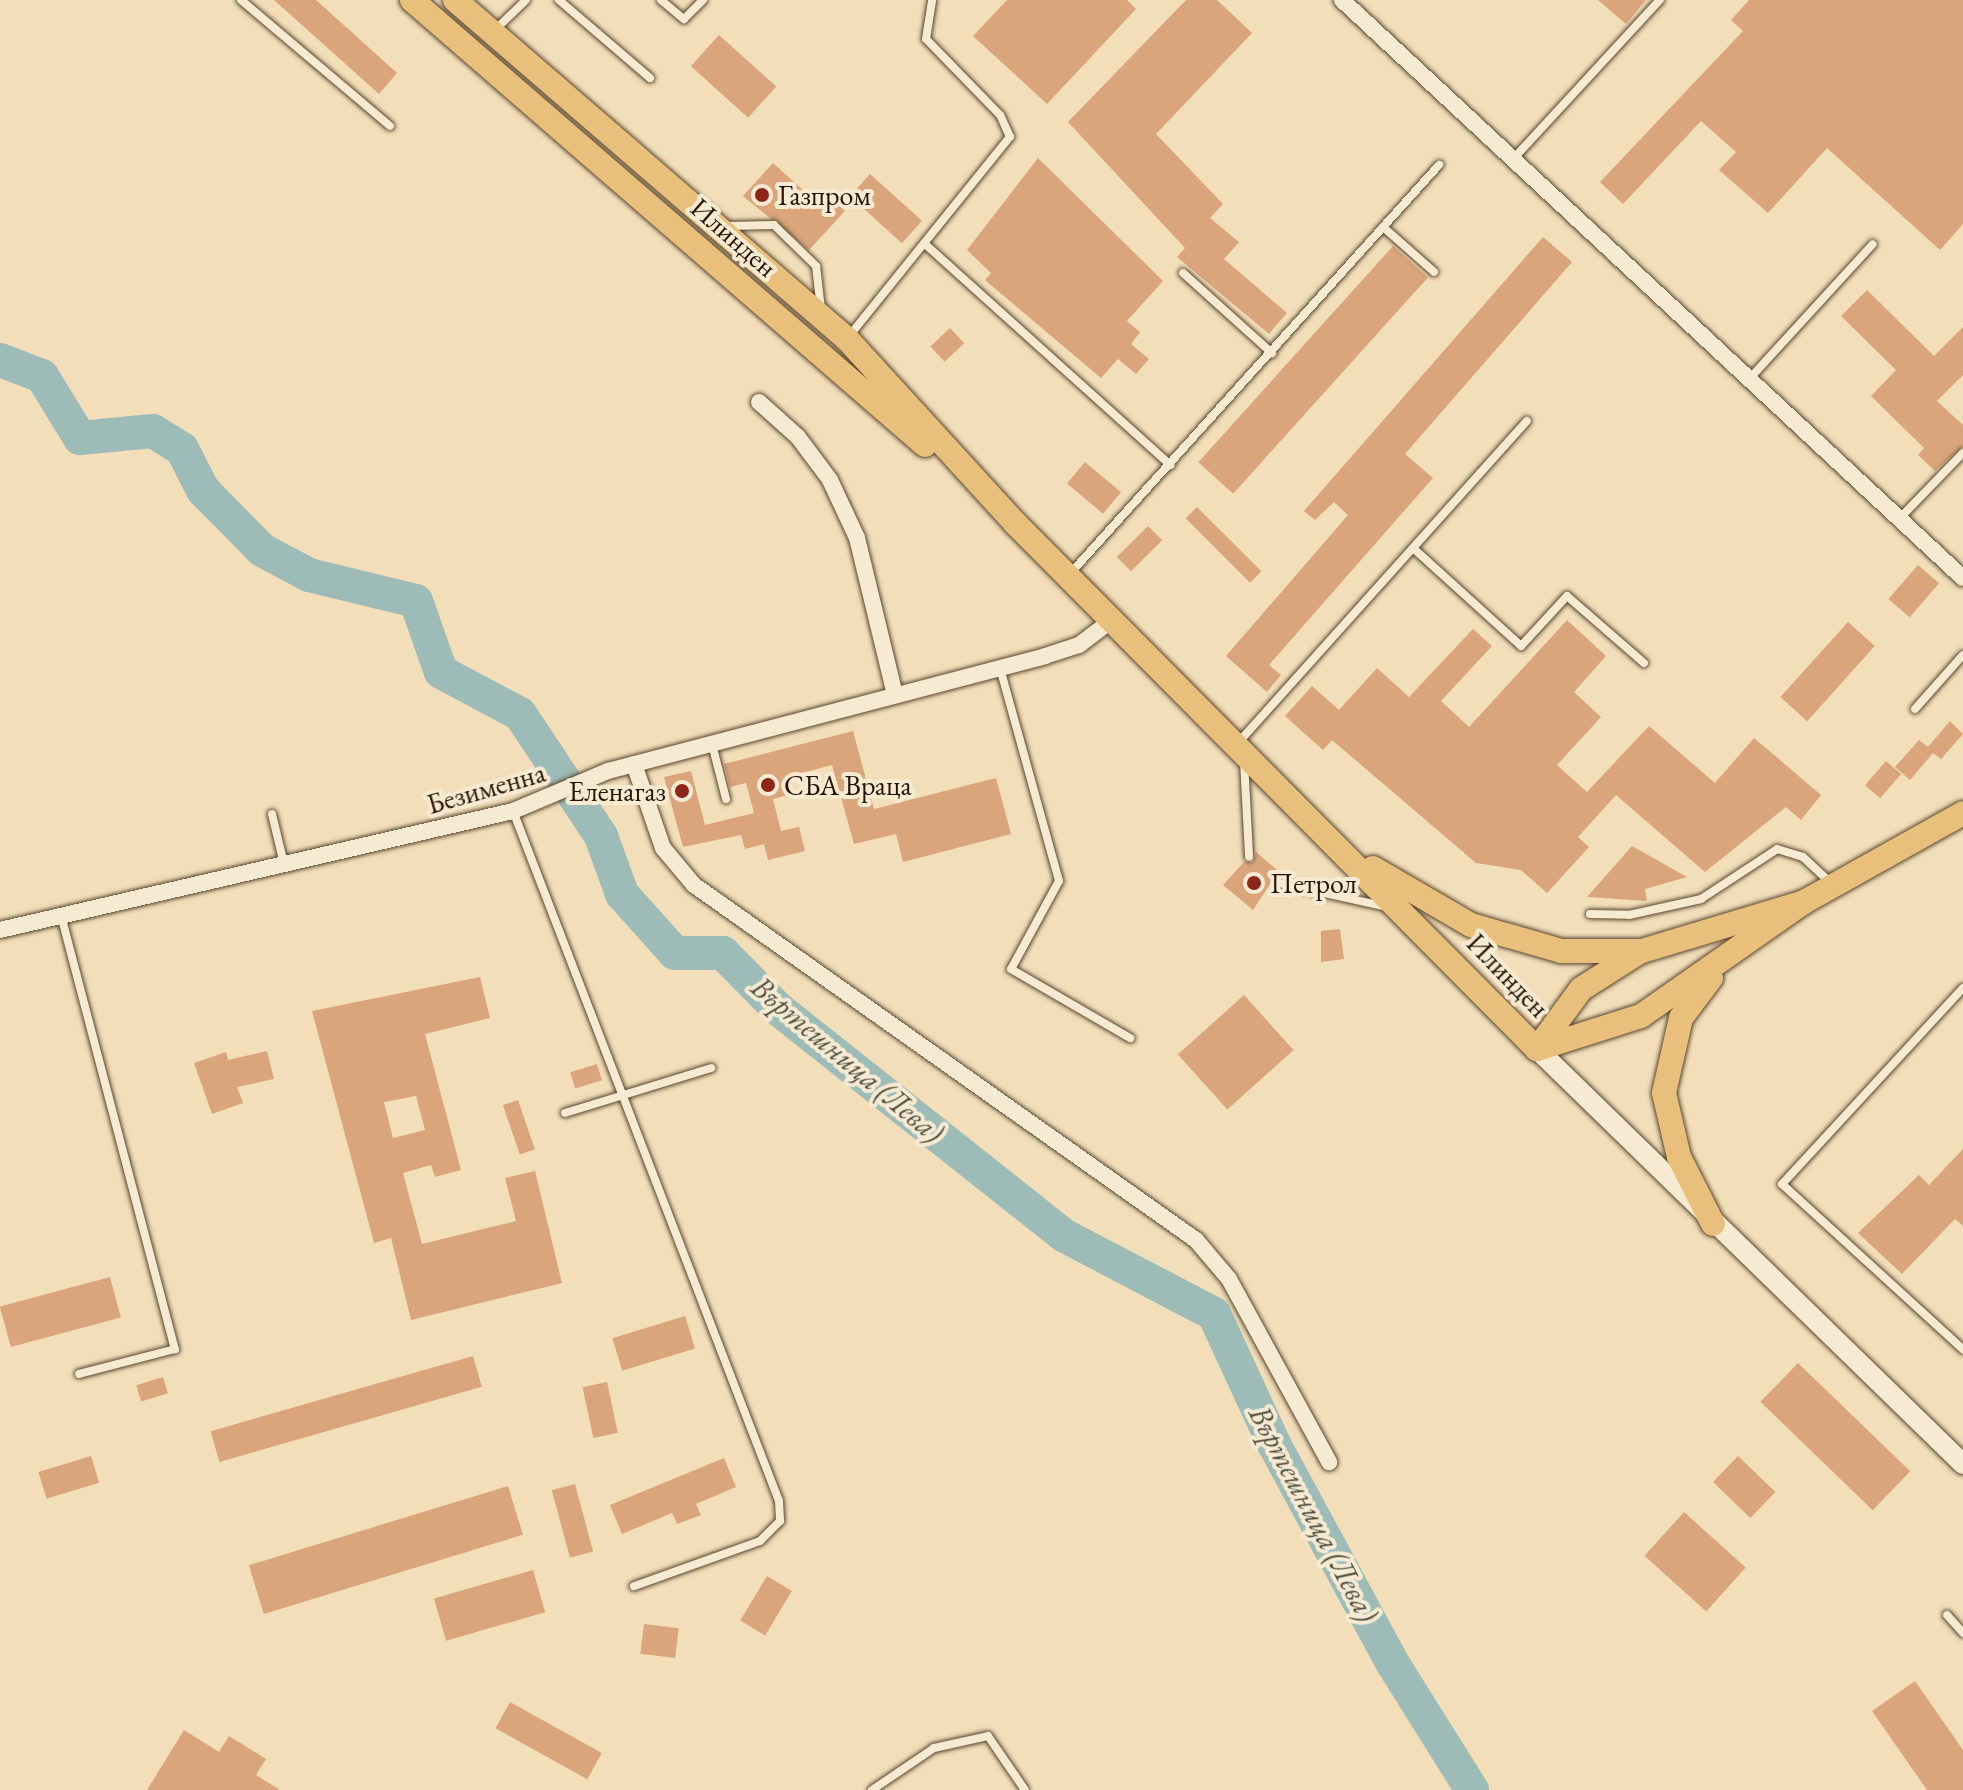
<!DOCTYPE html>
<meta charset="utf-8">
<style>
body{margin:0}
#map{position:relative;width:1963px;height:1790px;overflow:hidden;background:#f2deb9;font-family:"EB Garamond",serif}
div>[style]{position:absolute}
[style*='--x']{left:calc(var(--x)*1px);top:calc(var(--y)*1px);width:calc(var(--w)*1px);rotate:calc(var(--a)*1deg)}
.river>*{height:34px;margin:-17px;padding:0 17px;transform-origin:17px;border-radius:17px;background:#9dbbb7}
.building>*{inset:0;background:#daa57a;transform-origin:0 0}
.roads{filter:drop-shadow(0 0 2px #59462e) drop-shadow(0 0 2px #59462e)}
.service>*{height:8px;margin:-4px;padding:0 4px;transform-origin:4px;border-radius:4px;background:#f7ead2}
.minor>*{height:16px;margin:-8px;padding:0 8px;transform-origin:8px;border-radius:8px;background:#f7ead2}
.tertiary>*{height:20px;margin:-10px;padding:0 10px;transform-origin:10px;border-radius:10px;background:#f7ead2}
.primary>*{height:24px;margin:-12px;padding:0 12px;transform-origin:12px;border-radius:12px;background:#e9bf7c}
.dots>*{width:22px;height:22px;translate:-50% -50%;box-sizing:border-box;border:4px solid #f7ead2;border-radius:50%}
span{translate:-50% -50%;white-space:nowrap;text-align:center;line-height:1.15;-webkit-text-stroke:8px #f7ead2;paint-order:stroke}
.poi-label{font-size:28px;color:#261400}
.left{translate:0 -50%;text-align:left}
.right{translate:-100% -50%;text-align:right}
.street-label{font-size:28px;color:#261400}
.water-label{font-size:30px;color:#504e40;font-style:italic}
</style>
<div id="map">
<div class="river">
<i style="--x:0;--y:360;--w:45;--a:20.9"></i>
<i style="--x:42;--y:376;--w:73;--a:58.5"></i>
<i style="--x:80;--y:438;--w:73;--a:-5.5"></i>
<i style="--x:153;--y:431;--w:34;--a:32"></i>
<i style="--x:182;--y:449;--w:46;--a:62.9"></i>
<i style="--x:203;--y:490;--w:84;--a:45.5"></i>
<i style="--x:262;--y:550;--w:53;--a:28"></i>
<i style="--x:309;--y:575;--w:110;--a:13.7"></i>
<i style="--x:416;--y:601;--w:75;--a:70.6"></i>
<i style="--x:441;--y:672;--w:89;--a:28"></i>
<i style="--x:520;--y:714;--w:146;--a:56.4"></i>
<i style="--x:601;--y:836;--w:62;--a:70.1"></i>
<i style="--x:622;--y:894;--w:79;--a:48.1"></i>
<i style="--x:675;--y:953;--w:48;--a:0"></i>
<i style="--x:723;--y:953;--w:77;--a:45.5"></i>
<i style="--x:777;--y:1008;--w:367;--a:38.4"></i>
<i style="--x:1065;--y:1236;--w:168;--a:27.6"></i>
<i style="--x:1214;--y:1314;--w:143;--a:65.2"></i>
<i style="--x:1274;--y:1444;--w:250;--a:61.6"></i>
<i style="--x:1393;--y:1664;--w:149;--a:57.9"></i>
</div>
<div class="building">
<i style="clip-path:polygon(274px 0,316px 0,397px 73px,379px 94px)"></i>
<i style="clip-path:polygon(1007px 0,1127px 0,1136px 9px,1047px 104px,973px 36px)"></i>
<i style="clip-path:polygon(1186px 0,1217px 0,1252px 33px,1156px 134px,1223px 204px,1210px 218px,1239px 242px,1224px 259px,1287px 313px,1269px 334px,1177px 257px,1185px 248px,1068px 122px)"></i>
<i style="clip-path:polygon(1598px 0,1646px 0,1626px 24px)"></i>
<i style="clip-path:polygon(1749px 0,1963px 0,1963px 224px,1940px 250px,1827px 148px,1768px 213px,1719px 170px,1736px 152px,1701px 121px,1623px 204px,1600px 182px,1743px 31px,1731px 20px)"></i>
<i style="left:719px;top:35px;width:77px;height:42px;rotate:42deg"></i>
<i style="clip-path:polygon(1038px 158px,1163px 281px,1127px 321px,1140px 332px,1131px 344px,1149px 359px,1136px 374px,1118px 359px,1101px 378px,985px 280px,991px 273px,967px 250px)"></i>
<i style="clip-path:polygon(773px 163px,813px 199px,822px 190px,845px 211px,809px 250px,743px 196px)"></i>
<i style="left:870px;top:174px;width:70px;height:30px;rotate:42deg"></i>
<i style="clip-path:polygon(1543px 237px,1572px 262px,1405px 454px,1433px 478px,1269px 665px,1281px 675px,1267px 692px,1226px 656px,1348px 515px,1334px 502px,1315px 520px,1304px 511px)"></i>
<i style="left:1393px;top:246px;width:47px;height:291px;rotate:42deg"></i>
<i style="clip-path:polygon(1867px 290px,1934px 356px,1963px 327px,1963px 375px,1937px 401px,1963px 425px,1963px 446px,1935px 471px,1918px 455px,1924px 448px,1871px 396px,1896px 370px,1841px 316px)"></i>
<i style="left:950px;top:328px;width:21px;height:27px;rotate:47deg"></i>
<i style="left:1085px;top:462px;width:47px;height:28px;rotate:40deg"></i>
<i style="left:1197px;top:507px;width:91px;height:16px;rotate:45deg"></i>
<i style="left:1148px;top:526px;width:20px;height:44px;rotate:45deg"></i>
<i style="left:1918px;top:565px;width:28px;height:45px;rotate:41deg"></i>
<i style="clip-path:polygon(1567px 620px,1606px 656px,1574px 692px,1601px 717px,1557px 765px,1587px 792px,1649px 726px,1715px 783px,1754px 738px,1821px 795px,1801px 820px,1786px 807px,1705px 872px,1616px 795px,1578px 837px,1589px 847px,1547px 893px,1521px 870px,1476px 863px,1332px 740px,1323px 750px,1285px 716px,1312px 686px,1339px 710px,1377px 668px,1409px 697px,1473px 629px,1492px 646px,1441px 701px,1469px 727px)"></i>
<i style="left:1848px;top:622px;width:36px;height:101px;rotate:42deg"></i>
<i style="clip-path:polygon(1950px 721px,1963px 734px,1941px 759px,1933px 753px,1910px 780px,1895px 767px,1919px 740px,1928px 747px)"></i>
<i style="clip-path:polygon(853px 731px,874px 809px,996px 778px,1011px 834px,903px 862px,896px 834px,854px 844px,832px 765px,787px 777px,791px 794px,773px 799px,781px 831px,799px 827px,805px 851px,768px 860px,764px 844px,745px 849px,741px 835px,683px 847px,664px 777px,691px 771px,705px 825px,754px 813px,746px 783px,730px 787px,724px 764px)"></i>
<i style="left:1886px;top:761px;width:20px;height:32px;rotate:41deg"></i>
<i style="clip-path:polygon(1632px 846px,1687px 877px,1645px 889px,1647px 901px,1587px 897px)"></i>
<i style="clip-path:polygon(1256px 852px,1285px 877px,1274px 878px,1253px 910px,1223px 885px,1244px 862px,1253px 862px)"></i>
<i style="clip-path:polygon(1340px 929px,1344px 959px,1321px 962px,1321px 931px)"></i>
<i style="clip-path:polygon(evenodd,480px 977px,490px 1018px,425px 1034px,461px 1170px,435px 1177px,431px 1165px,403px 1173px,422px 1244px,516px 1221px,505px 1178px,535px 1171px,562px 1283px,411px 1320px,391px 1238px,374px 1243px,312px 1011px,480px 977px,416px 1096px,425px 1130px,393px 1138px,384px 1102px,416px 1096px)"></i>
<i style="left:1244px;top:995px;width:74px;height:89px;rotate:48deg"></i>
<i style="clip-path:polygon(267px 1051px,274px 1079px,237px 1087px,243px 1103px,212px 1114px,194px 1063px,226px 1052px,228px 1060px)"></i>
<i style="left:597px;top:1064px;width:17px;height:28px;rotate:73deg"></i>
<i style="left:518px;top:1100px;width:52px;height:16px;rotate:71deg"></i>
<i style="clip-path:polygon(1963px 1149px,1963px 1226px,1955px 1219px,1902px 1274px,1858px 1233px,1919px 1175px,1929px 1185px)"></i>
<i style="left:110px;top:1277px;width:42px;height:114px;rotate:75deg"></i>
<i style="left:685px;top:1316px;width:34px;height:76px;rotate:73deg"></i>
<i style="left:473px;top:1356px;width:32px;height:273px;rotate:74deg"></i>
<i style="left:1798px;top:1363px;width:156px;height:54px;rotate:44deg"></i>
<i style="left:163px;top:1377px;width:17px;height:28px;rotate:73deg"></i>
<i style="left:607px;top:1382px;width:52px;height:25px;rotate:78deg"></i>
<i style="left:91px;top:1456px;width:28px;height:55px;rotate:73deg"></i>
<i style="left:1738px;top:1456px;width:52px;height:36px;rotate:44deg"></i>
<i style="clip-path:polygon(724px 1458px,736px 1487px,696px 1504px,701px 1515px,677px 1524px,672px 1513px,622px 1534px,610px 1505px)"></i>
<i style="left:575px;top:1484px;width:70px;height:24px;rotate:75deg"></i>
<i style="left:508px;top:1486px;width:51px;height:271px;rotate:73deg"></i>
<i style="left:1684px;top:1512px;width:83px;height:59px;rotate:42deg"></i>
<i style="left:533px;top:1570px;width:44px;height:103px;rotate:74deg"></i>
<i style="left:767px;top:1576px;width:29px;height:52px;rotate:31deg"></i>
<i style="left:644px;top:1624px;width:35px;height:30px;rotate:7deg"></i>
<i style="clip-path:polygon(1915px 1681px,1963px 1750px,1963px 1790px,1927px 1790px,1872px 1711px)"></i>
<i style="left:510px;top:1702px;width:105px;height:30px;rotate:29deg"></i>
<i style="clip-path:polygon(184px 1730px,219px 1752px,229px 1736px,266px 1759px,256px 1775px,280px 1790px,147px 1790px)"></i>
</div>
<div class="roads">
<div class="service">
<i style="--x:241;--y:0;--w:195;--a:40.2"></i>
<i style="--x:559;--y:0;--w:120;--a:40.6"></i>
<i style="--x:661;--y:0;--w:30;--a:40"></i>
<i style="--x:684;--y:19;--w:27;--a:-45"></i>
<i style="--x:495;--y:30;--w:43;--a:-44.1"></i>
<i style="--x:1514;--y:158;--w:215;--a:-47.3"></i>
<i style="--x:726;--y:226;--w:48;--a:-1.2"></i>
<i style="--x:774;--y:225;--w:59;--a:44.3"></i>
<i style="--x:816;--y:266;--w:43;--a:83.4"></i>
<i style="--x:1383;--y:227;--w:68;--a:41.4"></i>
<i style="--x:926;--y:245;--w:329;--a:42"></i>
<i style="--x:1183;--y:273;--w:120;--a:42"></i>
<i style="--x:850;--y:335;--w:255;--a:-51.1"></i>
<i style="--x:1010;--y:137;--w:24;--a:-114"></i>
<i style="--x:1000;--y:115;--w:106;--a:-134.2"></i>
<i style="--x:926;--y:39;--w:39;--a:-81"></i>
<i style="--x:1751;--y:377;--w:180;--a:-47.5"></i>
<i style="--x:1899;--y:519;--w:92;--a:-45.9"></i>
<i style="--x:1413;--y:548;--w:146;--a:42.2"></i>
<i style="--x:1521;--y:646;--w:68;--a:-47.4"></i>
<i style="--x:1567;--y:596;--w:102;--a:41"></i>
<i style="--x:1068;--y:576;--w:554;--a:-47.93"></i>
<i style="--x:1000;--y:668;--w:221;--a:74.5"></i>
<i style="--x:1059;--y:881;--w:100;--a:118.6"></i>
<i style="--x:1011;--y:969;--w:138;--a:30.1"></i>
<i style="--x:1915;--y:709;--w:72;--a:-48.4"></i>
<i style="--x:712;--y:744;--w:57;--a:75.7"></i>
<i style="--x:1237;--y:744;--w:434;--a:-48.1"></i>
<i style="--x:1244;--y:760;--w:97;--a:87"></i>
<i style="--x:513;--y:811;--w:739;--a:68.92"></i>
<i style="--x:779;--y:1501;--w:20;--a:87"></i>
<i style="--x:780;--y:1521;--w:28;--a:135"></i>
<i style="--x:760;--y:1541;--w:134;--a:160.3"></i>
<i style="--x:272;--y:814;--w:51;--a:76.5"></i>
<i style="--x:1279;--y:883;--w:111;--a:12.5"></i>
<i style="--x:1590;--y:914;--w:39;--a:1"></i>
<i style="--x:1629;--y:915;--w:74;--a:-12.5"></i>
<i style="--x:1701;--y:899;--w:91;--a:-33.3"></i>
<i style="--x:1777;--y:849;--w:27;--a:17"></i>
<i style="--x:1803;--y:857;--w:37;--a:43"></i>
<i style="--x:62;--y:919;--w:445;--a:75.3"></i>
<i style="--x:175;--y:1349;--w:99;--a:165.4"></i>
<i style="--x:1963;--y:988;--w:267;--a:132.7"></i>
<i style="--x:1782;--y:1184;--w:245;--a:42.4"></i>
<i style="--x:565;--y:1113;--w:153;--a:-17.1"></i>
<i style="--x:1947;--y:1615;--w:24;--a:48"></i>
<i style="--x:872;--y:1790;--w:75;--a:-34.1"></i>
<i style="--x:934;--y:1748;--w:55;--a:-12.5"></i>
<i style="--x:988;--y:1736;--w:65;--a:55.6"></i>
</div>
<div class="minor">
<i style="--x:1342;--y:0;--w:848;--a:42.95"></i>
<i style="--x:759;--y:402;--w:52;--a:41.9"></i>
<i style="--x:798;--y:437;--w:54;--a:53.3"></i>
<i style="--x:830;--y:480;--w:64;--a:65"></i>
<i style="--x:857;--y:538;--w:162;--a:76.4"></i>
<i style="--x:634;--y:764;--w:89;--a:71"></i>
<i style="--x:663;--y:848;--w:48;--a:50"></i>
<i style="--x:694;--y:885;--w:615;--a:35.27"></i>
<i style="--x:1196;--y:1240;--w:51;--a:49.8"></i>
<i style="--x:1229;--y:1279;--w:209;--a:61.3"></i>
<i style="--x:0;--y:930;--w:527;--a:-13.06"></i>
<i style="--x:513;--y:811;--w:103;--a:-22.8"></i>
<i style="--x:608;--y:771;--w:452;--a:-14.7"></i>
<i style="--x:1045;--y:656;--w:36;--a:-18"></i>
<i style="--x:1079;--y:645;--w:41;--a:-37.1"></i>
</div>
<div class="tertiary">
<i style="--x:1537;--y:1049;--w:595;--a:44.25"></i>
</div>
<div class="primary">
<i style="--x:412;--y:0;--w:679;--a:40.94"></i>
<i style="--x:455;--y:0;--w:518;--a:40.85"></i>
<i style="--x:847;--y:339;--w:249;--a:47.6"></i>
<i style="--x:1015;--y:523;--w:741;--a:45.22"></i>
<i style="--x:1373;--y:868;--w:113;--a:30.2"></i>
<i style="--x:1471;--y:925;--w:94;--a:16.1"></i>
<i style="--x:1561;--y:951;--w:81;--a:0"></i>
<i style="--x:1642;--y:951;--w:169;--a:-16.8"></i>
<i style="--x:1711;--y:978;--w:50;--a:126.9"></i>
<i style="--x:1681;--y:1018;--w:77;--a:102.8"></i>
<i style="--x:1664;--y:1093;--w:66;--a:76.8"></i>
<i style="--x:1679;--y:1157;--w:75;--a:63.1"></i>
<i style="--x:1537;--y:1049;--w:109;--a:-17.6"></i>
<i style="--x:1641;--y:1016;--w:199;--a:-35"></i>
<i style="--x:1804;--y:902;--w:182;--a:-29.2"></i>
<i style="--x:1537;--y:1049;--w:74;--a:-53.7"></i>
<i style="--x:1581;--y:989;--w:67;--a:-32.3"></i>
</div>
</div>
<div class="dots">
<i style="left:762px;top:195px;background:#8f2418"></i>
<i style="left:768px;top:785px;background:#8f2418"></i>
<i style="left:682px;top:791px;background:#8f2418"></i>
<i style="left:1254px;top:883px;background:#8f2418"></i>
</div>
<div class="poi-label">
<span class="left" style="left:778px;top:195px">Газпром</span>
<span class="left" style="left:784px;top:785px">СБА Враца</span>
<span class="right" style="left:666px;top:791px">Еленагаз</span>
<span class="left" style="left:1270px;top:883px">Петрол</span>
</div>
<div class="street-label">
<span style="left:734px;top:237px;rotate:41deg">Илинден</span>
<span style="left:486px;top:788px;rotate:-16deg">Безименна</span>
<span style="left:1508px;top:975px;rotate:46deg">Илинден</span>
</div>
<div class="water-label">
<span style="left:847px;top:1060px;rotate:40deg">Въртешница (Лева)</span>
<span style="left:1313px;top:1514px;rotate:62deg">Въртешница (Лева)</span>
</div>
</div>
